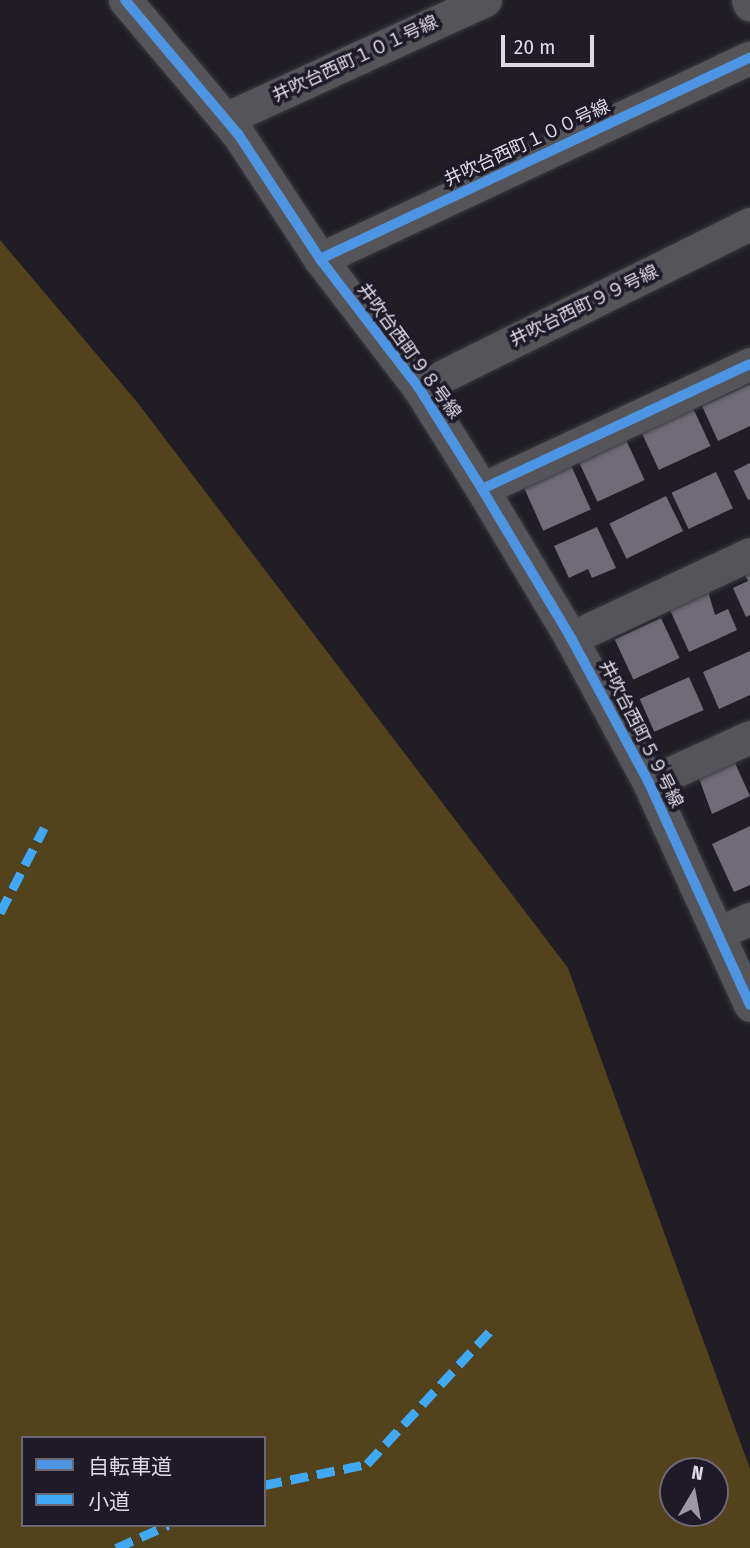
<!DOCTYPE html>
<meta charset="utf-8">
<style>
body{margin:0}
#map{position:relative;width:750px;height:1548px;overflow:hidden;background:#201e24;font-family:"Fira Sans Condensed","Noto Sans JP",sans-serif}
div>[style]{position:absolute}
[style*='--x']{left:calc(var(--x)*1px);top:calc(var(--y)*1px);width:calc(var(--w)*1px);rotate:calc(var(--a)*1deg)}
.forest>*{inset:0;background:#53431d}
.building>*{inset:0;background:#706c77;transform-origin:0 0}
.roads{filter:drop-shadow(0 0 2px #3c3a40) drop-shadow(0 0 2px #3c3a40)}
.street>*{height:33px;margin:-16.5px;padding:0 16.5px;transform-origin:16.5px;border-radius:16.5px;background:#555459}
.quiet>*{height:9px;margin-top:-4.5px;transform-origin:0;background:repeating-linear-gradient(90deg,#3fa9f5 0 18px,transparent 0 27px)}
.cycleway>*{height:10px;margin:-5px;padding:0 5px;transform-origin:5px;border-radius:5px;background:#4d94e3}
span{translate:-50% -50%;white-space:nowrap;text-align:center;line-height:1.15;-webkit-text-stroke:7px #1f1a28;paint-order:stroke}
.street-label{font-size:18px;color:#dddae4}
.legend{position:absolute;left:21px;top:1436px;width:245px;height:91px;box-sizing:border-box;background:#1f1a28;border:2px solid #6b6773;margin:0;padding:9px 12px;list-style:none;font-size:21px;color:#dddae4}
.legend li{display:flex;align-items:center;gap:14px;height:35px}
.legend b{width:35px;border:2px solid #6b6773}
.north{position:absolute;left:659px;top:1457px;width:70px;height:70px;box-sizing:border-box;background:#1f1a28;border:2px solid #6b6773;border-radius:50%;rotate:10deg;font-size:19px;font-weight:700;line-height:28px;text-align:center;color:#dddae4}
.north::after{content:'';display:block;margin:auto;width:24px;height:32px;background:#9b98a1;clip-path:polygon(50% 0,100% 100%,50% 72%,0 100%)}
.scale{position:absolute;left:501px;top:35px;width:93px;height:32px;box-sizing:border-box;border:4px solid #dddae4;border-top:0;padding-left:9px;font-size:21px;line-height:24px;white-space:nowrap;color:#dddae4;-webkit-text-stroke:5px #1f1a28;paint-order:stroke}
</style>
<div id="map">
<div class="forest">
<i style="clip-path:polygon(evenodd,0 240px,137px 402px,568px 968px,750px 1469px,750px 1548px,0 1548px,0 240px,23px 1438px,264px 1438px,264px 1525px,23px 1525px,23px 1438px,0 240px,673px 1471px,715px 1471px,715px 1513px,673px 1513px,673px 1471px)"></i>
</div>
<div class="building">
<i style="clip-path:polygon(750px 384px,750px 426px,718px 441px,702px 406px)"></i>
<i style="left:692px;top:406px;width:44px;height:57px;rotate:65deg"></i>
<i style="left:626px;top:440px;width:44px;height:52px;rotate:65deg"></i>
<i style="left:570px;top:463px;width:51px;height:52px;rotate:66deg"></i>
<i style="clip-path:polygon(750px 463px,750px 499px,748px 500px,734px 471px)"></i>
<i style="left:716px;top:472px;width:40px;height:49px;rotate:65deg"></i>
<i style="left:666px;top:496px;width:39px;height:63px;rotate:64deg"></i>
<i style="clip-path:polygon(597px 527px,616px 568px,592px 578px,588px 569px,569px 578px,554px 546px)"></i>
<i style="clip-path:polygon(750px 568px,750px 615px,746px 617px,733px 588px,748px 581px,743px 571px)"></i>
<i style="clip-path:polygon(707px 588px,715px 615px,728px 609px,737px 630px,689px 652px,670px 610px)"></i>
<i style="left:661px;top:618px;width:44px;height:51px;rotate:65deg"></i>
<i style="clip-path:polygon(750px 651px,750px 695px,719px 709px,703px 672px)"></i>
<i style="left:689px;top:677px;width:36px;height:54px;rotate:66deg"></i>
<i style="clip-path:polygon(735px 763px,750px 796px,712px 814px,697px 773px,713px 765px,716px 771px)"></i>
<i style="clip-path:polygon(750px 826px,750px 885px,734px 892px,712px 844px)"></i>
</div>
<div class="roads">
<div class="street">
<i style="--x:125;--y:0;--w:175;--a:49.9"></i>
<i style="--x:238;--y:134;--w:149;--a:56.7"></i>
<i style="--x:320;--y:259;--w:163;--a:52.5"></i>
<i style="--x:419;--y:388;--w:119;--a:58"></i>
<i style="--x:482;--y:489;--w:296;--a:-25"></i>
<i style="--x:748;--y:0;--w:5;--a:68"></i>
<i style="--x:225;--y:119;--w:286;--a:-24.6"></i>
<i style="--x:320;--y:259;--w:475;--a:-25.1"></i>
<i style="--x:419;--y:388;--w:369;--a:-26.4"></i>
<i style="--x:482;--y:489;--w:174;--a:59.1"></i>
<i style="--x:571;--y:638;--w:165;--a:61.7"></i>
<i style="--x:649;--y:783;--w:244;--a:65.5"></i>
<i style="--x:571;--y:638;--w:198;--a:-25.1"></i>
<i style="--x:649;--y:783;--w:111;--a:-24.5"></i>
<i style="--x:718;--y:933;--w:35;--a:-24"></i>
</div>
</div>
<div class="quiet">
<i style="--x:0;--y:913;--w:96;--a:-62.6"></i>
<i style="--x:264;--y:1485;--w:105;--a:-11.5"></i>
<i style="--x:367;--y:1464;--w:187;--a:-47.2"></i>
<i style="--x:116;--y:1548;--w:57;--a:-23.9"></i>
</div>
<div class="cycleway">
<i style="--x:125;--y:0;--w:175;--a:49.9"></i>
<i style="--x:238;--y:134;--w:149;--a:56.7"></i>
<i style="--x:320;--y:259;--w:163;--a:52.5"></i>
<i style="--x:419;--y:388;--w:119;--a:58"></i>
<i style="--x:482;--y:489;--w:296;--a:-25"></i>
<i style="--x:320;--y:259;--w:475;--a:-25.1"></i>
<i style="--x:482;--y:489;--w:174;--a:59.1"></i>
<i style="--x:571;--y:638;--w:165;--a:61.7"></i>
<i style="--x:649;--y:783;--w:244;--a:65.5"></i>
</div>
<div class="street-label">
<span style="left:355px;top:59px;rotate:-25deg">井吹台西町１０１号線</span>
<span style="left:527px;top:143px;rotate:-25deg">井吹台西町１００号線</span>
<span style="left:584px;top:306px;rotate:-26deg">井吹台西町９９号線</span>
<span style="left:409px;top:351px;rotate:54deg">井吹台西町９８号線</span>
<span style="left:641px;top:734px;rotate:63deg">井吹台西町５９号線</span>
</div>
<ul class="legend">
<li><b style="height:9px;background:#4d94e3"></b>自転車道</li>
<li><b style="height:9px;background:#3fa9f5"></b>小道</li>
</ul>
<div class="north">N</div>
<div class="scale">20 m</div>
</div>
